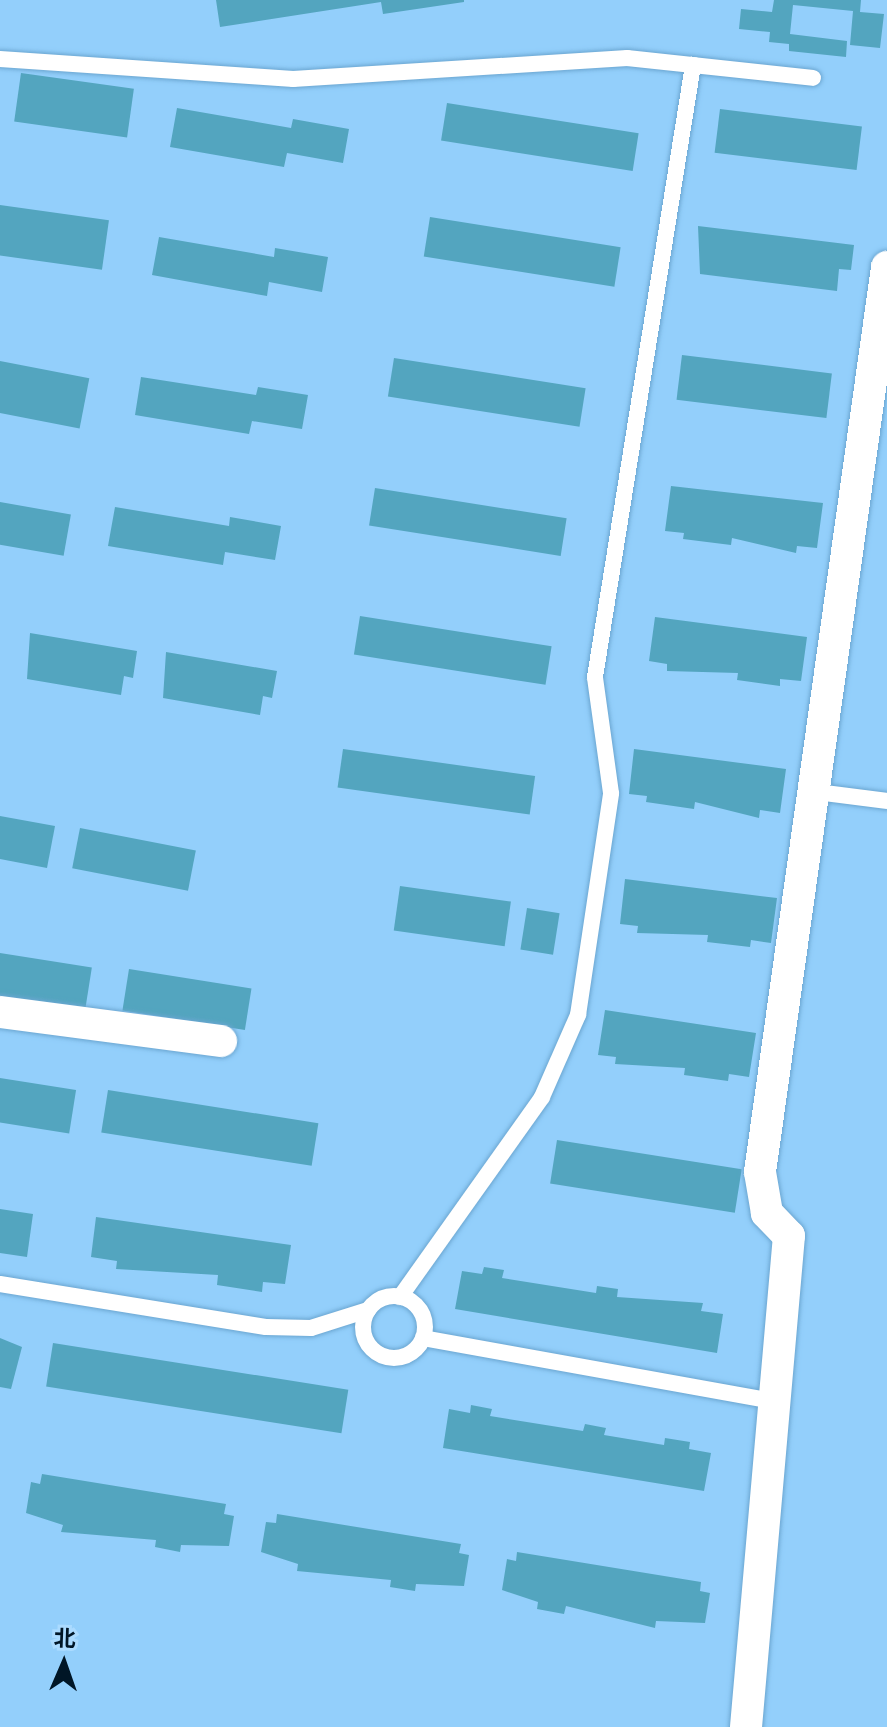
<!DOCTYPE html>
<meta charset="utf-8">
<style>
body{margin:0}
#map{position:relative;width:887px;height:1727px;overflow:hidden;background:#93cffb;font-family:Cabin,"Noto Sans SC",sans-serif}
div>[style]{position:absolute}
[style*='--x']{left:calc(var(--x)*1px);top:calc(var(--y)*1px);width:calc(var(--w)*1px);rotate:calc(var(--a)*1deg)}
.building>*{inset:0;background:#53a5bf;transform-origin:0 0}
.roads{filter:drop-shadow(0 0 2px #6ba6d1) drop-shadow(0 0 2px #6ba6d1)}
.lane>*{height:16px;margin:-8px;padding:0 8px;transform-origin:8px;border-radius:8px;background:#fff}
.lane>.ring{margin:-8px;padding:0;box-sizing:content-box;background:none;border:16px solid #fff;border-radius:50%}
.street>*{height:32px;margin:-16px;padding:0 16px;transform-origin:16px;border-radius:16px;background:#fff}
span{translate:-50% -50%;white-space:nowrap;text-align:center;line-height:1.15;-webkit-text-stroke:8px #abdbff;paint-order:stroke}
.north{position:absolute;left:24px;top:1623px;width:80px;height:80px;-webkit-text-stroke:6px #abdbff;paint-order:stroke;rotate:2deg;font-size:22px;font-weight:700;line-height:32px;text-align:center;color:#001626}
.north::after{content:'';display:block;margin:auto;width:28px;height:36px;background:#001626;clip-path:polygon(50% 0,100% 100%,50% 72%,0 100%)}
</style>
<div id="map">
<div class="building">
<i style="clip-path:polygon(216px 0,464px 0,464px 2px,383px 14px,381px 2px,220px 27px)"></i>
<i style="clip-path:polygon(774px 0,861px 0,860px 12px,884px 14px,880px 48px,850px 45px,853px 11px,793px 5px,790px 34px,847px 41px,846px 57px,789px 51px,789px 44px,769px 42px,770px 32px,739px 29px,741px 9px,772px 12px)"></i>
<i style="left:21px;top:73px;width:114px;height:49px;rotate:8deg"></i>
<i style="left:447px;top:103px;width:194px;height:38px;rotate:9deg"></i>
<i style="clip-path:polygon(177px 108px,291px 128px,293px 119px,349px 129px,343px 163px,287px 153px,284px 167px,170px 147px)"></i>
<i style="left:720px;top:109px;width:143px;height:44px;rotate:7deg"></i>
<i style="left:0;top:205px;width:110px;height:50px;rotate:8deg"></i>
<i style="left:430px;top:217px;width:193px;height:40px;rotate:9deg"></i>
<i style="clip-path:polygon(698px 226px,854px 245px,851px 270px,839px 269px,837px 291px,700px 274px)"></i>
<i style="clip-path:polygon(159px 237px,274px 257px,275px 248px,328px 257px,322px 292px,269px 282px,267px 296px,152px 275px)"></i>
<i style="left:682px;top:355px;width:151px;height:45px;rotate:7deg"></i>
<i style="left:394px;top:358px;width:194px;height:39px;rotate:9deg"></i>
<i style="left:0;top:361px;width:91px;height:51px;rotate:11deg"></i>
<i style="clip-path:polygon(141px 377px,256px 395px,258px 387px,308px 395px,302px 429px,252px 421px,249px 434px,135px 415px)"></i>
<i style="clip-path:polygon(671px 486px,823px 503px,817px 548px,797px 546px,796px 553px,732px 538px,731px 545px,683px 539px,684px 533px,665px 531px)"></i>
<i style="left:375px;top:488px;width:194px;height:38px;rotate:9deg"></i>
<i style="left:0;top:502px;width:72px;height:42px;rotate:10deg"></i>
<i style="clip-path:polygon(115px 507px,229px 526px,230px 517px,281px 526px,275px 560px,225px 552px,223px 565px,108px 546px)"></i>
<i style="left:360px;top:616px;width:194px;height:39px;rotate:9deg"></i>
<i style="clip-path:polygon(655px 617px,807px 637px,801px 681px,780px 679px,780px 686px,737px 680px,738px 673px,667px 671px,667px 664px,649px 661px)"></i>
<i style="clip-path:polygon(30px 633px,137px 651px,133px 678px,124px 676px,121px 695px,27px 679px)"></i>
<i style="clip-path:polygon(166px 652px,277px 671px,272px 698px,263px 696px,260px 715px,163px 698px)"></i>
<i style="left:343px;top:749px;width:194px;height:39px;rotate:8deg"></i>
<i style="clip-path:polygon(634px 749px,786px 769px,780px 813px,760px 810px,759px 818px,695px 802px,694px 809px,646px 802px,647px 796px,629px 794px)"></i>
<i style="clip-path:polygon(0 816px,55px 826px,47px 868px,0 859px)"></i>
<i style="left:80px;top:828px;width:118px;height:41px;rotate:11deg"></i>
<i style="clip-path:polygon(625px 879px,777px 898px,771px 943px,751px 940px,750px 947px,707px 942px,708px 935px,637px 933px,638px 926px,620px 924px)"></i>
<i style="left:400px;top:886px;width:112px;height:45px;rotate:8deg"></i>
<i style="left:527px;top:908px;width:33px;height:42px;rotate:9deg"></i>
<i style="left:0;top:953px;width:93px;height:47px;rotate:9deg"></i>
<i style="left:129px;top:969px;width:124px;height:42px;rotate:9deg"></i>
<i style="clip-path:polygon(605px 1010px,756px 1033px,749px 1077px,729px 1074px,728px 1081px,684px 1075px,685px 1068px,615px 1064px,616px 1057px,598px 1055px)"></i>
<i style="left:0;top:1078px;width:77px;height:44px;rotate:9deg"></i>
<i style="left:108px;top:1090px;width:213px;height:43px;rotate:9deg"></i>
<i style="left:557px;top:1140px;width:187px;height:44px;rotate:9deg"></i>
<i style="clip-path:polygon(0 1209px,33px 1214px,27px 1257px,0 1253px)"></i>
<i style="clip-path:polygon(96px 1217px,291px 1245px,285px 1284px,263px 1282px,262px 1292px,217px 1285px,218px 1275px,116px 1269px,117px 1261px,91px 1257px)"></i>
<i style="clip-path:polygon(484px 1267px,504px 1270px,502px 1278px,596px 1293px,597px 1286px,618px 1289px,617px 1297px,703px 1303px,701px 1311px,723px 1314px,717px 1353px,455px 1309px,462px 1271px,482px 1274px)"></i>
<i style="clip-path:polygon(0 1338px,22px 1347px,11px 1389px,0 1387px)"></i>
<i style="left:53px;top:1343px;width:299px;height:44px;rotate:9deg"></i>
<i style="clip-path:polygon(471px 1405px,492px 1409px,490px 1416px,583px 1431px,585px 1424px,606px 1428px,604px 1435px,664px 1445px,665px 1438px,690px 1442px,689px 1449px,711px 1453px,704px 1491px,443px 1448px,449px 1409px,470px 1413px)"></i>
<i style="clip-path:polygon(42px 1474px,226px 1504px,224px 1514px,234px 1516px,229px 1546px,181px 1545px,180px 1552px,155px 1547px,156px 1540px,61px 1532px,63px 1525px,26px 1513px,31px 1482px,40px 1484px)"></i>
<i style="clip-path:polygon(277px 1514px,461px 1544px,459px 1553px,469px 1555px,464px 1586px,416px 1584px,415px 1591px,390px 1587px,391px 1580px,297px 1571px,298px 1564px,261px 1552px,266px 1522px,276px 1523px)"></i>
<i style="clip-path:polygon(517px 1552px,701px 1582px,700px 1591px,710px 1593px,705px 1623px,656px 1621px,655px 1628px,566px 1606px,564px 1614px,537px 1609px,538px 1602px,502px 1590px,507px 1559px,516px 1561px)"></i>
</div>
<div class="roads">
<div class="lane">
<i style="--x:0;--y:59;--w:294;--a:3.9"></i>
<i style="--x:293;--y:79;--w:335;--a:-3.6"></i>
<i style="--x:627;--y:58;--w:187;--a:6.1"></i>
<i style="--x:817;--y:792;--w:71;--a:7.3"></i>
<i style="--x:0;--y:1284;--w:269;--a:9.2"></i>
<i style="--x:266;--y:1327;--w:45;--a:1.3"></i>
<i style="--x:311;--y:1328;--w:60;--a:-17.5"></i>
<i class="ring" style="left:363px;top:1296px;width:46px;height:46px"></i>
<i style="--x:400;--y:1297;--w:245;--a:-54.6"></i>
<i style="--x:542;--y:1097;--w:90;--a:-66.3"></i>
<i style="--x:578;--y:1015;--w:224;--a:-81.5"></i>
<i style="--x:611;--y:793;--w:117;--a:-97.9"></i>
<i style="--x:595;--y:677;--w:620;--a:-80.9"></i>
<i style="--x:423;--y:1338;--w:355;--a:10.2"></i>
</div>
<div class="street">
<i style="--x:0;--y:1012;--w:223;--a:7.5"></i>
<i style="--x:746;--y:1727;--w:493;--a:-85"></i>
<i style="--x:789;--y:1236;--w:32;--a:-134"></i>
<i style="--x:767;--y:1213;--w:42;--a:-99.7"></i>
<i style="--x:760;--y:1172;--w:914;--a:-82.01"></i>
</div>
</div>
<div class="north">北</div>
</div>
